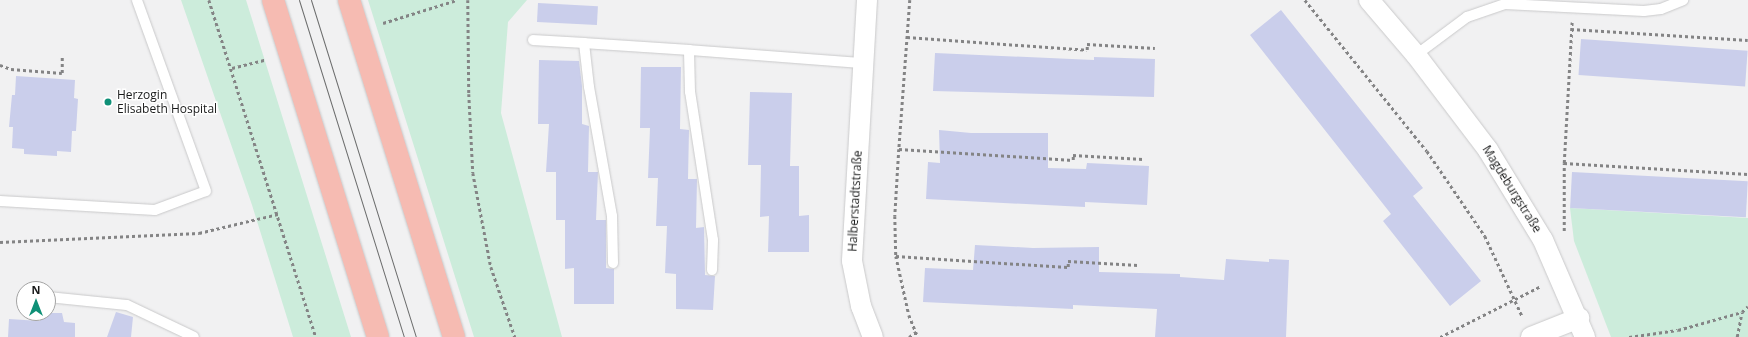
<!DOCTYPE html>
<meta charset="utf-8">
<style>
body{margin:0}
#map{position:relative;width:1748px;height:337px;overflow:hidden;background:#f1f1f2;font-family:"Open Sans",sans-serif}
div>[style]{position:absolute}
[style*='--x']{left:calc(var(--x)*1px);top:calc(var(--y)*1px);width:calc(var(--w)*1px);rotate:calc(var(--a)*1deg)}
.green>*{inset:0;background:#ccecdb}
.building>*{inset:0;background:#caceeb;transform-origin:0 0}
.path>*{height:2.5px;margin-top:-1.25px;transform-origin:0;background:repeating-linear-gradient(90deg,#848485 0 3px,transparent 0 6px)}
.roads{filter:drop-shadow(0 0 1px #c9c9ca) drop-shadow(0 0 1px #c9c9ca)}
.lane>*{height:10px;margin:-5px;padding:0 5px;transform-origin:5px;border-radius:5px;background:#fff}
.street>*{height:20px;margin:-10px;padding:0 10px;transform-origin:10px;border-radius:10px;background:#fff}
.highway>*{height:22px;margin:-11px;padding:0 11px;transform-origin:11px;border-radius:11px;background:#f6bbb2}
.tram>*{height:1px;margin:-0.5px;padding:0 0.5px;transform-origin:0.5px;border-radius:0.5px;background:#6c6d6d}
.dots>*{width:11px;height:11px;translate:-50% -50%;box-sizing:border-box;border:2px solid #fff;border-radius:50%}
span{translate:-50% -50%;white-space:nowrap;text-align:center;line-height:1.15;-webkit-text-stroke:3px #fff;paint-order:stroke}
.poi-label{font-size:12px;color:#191a1a}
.left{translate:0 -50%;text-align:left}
.street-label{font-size:12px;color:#191a1a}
.north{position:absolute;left:16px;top:281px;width:40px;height:40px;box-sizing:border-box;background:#fff;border:1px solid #a3a3a3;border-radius:50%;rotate:0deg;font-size:11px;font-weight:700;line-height:16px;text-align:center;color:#191a1a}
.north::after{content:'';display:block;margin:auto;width:14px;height:18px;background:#0f9077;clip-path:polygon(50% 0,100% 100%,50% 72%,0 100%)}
</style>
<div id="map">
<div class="green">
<i style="clip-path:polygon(181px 0,246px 0,351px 337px,293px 337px,252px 205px)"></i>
<i style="clip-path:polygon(368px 0,527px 0,508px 22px,501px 113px,562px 337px,474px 337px)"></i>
<i style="clip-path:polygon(1570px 208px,1748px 218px,1748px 337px,1611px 337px,1574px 241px)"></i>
</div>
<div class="building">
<i style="left:538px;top:3px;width:60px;height:19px;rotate:3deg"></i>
<i style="clip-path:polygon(1281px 10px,1423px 188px,1413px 196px,1481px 281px,1450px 306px,1383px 221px,1391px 214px,1250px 35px)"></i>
<i style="left:1581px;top:39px;width:167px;height:36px;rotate:4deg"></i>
<i style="clip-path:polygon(935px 53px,1094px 60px,1094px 57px,1155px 59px,1154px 97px,933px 91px)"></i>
<i style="clip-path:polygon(539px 60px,579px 61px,582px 86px,582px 124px,589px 126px,588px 172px,598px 172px,596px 220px,606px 220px,606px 268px,614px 269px,614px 304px,574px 304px,574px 268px,565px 269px,565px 220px,556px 220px,556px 172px,546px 172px,549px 124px,538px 124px)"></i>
<i style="clip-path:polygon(641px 67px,681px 67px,680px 129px,689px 130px,688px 179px,697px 179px,696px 228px,704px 227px,705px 275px,715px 276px,713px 310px,676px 309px,676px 274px,665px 273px,667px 226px,656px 226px,658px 178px,648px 178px,650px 128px,640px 128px)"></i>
<i style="clip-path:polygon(16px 76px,75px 80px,74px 98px,78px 99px,76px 131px,72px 131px,71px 152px,57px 151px,57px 156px,24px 154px,24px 149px,12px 148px,13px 127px,9px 127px,12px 95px,15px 95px)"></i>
<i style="clip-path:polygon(750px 92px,792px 93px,790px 166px,799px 166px,799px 216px,809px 215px,809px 252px,768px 252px,769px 216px,760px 217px,761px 165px,748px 165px)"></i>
<i style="clip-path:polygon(939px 130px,971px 133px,1048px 133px,1048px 168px,1086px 169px,1087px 163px,1149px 166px,1147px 205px,1085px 202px,1085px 207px,926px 199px,928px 162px,940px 163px)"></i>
<i style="left:1572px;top:172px;width:176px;height:36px;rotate:3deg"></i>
<i style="clip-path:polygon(975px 245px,1033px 248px,1099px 247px,1099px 272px,1180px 274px,1180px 277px,1224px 280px,1226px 259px,1269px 262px,1269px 259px,1289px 260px,1286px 337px,1155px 337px,1157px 309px,1073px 305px,1073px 309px,923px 302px,925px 268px,973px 270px)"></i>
<i style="clip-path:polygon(116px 312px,133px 317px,131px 337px,107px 337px)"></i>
<i style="clip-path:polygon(42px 313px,62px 313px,64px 322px,75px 323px,75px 337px,8px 337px,9px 319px,40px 321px)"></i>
</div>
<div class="path">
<i style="--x:209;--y:0;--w:354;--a:72.4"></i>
<i style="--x:468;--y:0;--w:94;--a:89.4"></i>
<i style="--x:469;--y:94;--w:79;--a:87.1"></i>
<i style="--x:473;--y:173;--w:96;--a:79.2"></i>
<i style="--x:491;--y:267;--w:74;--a:71.1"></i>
<i style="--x:910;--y:0;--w:149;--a:94.2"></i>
<i style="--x:899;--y:149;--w:174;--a:3.6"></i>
<i style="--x:1073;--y:160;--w:5;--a:-90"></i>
<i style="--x:1073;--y:155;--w:70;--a:3.3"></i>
<i style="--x:1305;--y:0;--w:194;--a:51.1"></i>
<i style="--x:1427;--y:151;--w:103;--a:55.7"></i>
<i style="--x:1485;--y:236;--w:90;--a:65.1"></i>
<i style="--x:383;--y:23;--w:77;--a:-17.3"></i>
<i style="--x:1571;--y:29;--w:177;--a:3.6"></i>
<i style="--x:907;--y:37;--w:180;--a:4.1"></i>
<i style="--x:1087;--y:50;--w:6;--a:-90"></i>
<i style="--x:1087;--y:44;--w:68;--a:3.4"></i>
<i style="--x:0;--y:65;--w:12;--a:20"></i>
<i style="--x:11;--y:69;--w:51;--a:4.5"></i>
<i style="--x:62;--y:73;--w:16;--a:-90"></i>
<i style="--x:232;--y:68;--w:34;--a:-14"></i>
<i style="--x:899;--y:149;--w:67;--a:93.4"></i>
<i style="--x:895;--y:216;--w:40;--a:88.6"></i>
<i style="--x:896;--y:256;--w:172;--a:3.7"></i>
<i style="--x:1068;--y:267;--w:6;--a:-90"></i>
<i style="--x:1068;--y:261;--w:70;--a:3.3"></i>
<i style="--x:1564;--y:163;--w:184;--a:3.4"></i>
<i style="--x:1564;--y:231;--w:68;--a:-90"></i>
<i style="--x:1564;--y:163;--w:141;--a:-86.8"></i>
<i style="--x:0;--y:242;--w:199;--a:-2.6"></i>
<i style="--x:199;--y:233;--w:81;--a:-13.5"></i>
<i style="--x:896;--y:256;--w:60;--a:77.6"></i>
<i style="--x:909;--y:315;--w:24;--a:68"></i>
<i style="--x:909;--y:337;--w:9;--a:-36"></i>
<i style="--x:1440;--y:337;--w:113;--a:-26.8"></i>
<i style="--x:1629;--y:337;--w:49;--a:-8.1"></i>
<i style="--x:1678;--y:330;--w:66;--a:-15.7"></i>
<i style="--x:1742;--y:312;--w:8;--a:-45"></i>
<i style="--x:1737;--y:337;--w:25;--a:-79"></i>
</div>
<div class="roads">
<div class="lane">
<i style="--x:533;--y:40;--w:51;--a:3.4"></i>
<i style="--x:1416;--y:55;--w:64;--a:-36.7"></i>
<i style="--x:1467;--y:17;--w:40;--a:-18.9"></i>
<i style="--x:1505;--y:4;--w:139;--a:2.9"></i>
<i style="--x:1644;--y:11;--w:17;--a:-7"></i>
<i style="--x:1661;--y:9;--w:24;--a:-22"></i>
<i style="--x:0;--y:201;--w:155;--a:3.3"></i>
<i style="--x:155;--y:210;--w:54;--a:-20.4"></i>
<i style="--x:206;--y:191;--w:203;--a:-109.9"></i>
<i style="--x:613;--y:263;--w:47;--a:-91.2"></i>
<i style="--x:612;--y:216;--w:131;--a:-100.1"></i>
<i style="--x:589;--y:87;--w:44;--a:-96.5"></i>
<i style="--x:584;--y:43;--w:105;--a:3.8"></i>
<i style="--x:712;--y:270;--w:30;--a:-88"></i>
<i style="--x:713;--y:240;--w:150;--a:-98.8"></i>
<i style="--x:690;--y:92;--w:42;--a:-91.4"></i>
<i style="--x:689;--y:50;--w:174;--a:4.3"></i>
<i style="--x:48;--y:297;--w:79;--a:5.8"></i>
<i style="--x:127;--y:305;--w:74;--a:25.5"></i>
</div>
<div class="street">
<i style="--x:867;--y:0;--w:261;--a:93.3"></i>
<i style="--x:852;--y:261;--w:46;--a:78.7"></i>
<i style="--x:861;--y:306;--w:33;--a:69"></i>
<i style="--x:1369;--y:0;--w:72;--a:49.5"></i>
<i style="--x:1416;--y:55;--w:119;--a:52.8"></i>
<i style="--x:1488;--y:150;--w:105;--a:58.6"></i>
<i style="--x:1543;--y:240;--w:106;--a:66.6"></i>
<i style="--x:1531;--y:337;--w:52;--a:-21.6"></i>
</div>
<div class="highway">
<i style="--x:273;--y:0;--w:353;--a:72.7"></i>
<i style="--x:349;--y:0;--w:353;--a:72.7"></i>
</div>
</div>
<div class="tram">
<i style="--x:299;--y:0;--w:353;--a:72.7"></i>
<i style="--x:311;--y:0;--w:353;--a:72.7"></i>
</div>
<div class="dots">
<i style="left:108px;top:102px;background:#0f9077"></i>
</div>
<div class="poi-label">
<span class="left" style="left:117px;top:102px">Herzogin<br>Elisabeth Hospital</span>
</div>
<div class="street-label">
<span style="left:1512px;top:189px;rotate:58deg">Magdeburgstraße</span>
<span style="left:855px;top:201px;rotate:-87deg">Halberstadtstraße</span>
</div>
<div class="north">N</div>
</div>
